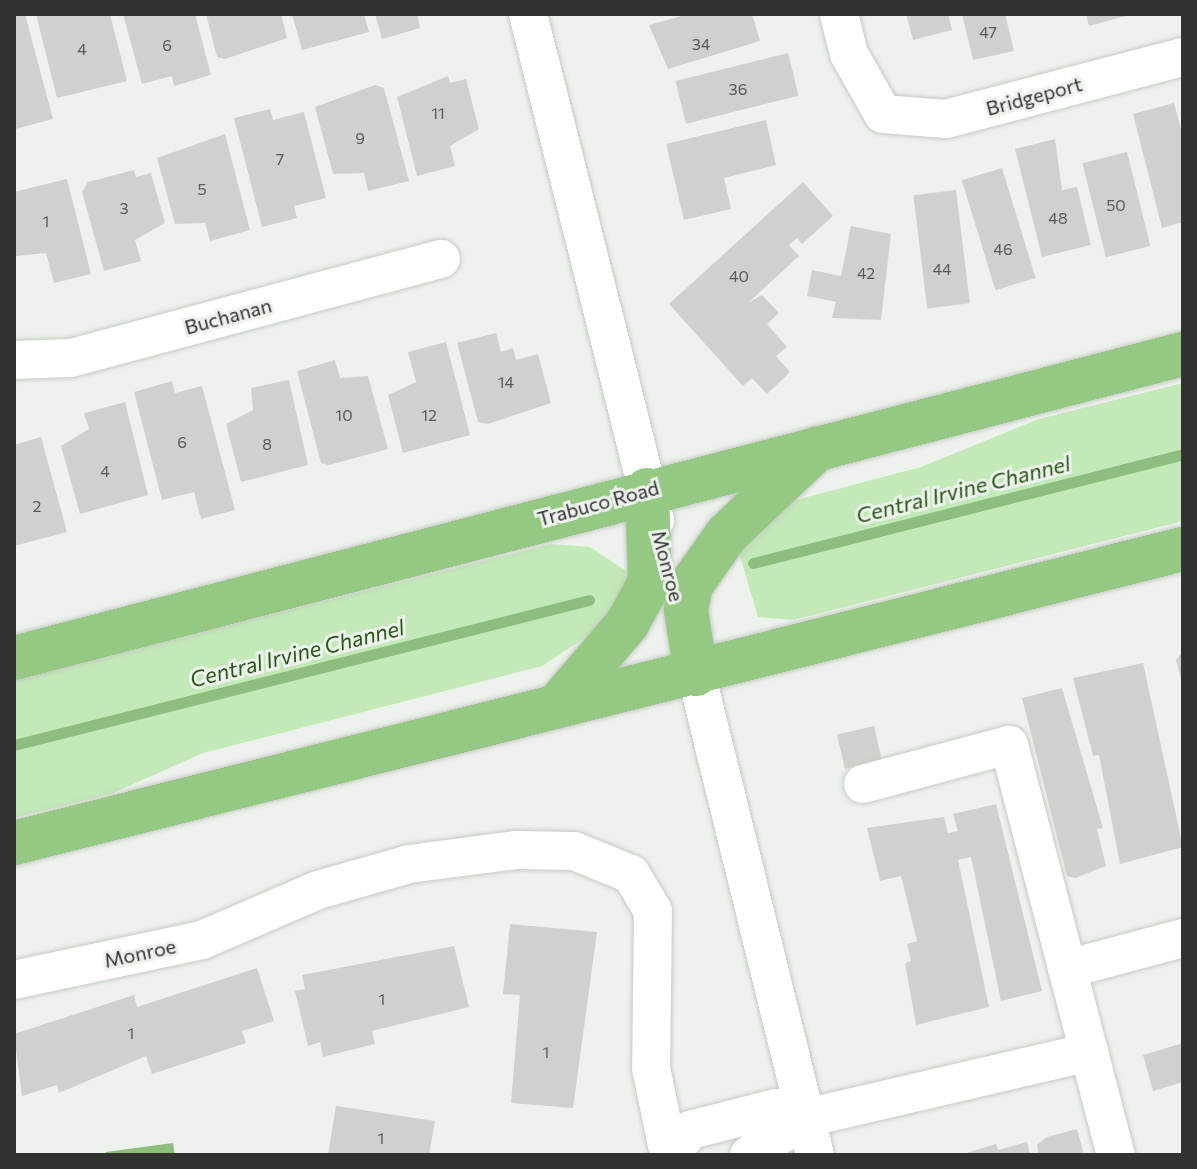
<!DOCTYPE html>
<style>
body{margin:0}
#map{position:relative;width:1197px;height:1169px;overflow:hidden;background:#eef2ed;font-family:Commissioner,sans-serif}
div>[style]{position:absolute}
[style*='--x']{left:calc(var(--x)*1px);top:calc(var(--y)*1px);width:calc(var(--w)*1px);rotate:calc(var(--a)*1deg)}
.green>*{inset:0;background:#c2e9b7}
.water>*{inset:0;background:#8dbe7e}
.stream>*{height:11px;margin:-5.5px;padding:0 5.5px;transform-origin:5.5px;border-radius:5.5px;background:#8dbe7e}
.building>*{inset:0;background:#ced2cc;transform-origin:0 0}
.roads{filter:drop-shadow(0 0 2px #c6cac5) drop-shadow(0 0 2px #c6cac5)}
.minor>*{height:38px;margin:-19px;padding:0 19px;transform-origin:19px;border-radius:19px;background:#fff}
.major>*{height:44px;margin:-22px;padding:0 22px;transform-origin:22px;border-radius:22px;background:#95c882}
span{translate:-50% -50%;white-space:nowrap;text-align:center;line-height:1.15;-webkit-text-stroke:6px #eef2ed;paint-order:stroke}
.number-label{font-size:16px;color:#585a57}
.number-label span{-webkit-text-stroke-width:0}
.street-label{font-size:20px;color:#303230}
.water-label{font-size:22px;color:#285616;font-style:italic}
.frame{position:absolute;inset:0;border:16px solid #303230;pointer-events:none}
</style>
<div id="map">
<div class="green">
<i style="clip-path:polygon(1183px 383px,1183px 521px,793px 620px,758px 617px,737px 546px,777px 505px,921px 467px,1039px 419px)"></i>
<i style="clip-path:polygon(551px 544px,590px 547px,632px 575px,603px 626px,542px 666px,203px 753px,111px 794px,14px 818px,14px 679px)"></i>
</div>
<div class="water">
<i style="clip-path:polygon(173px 1143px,175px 1155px,106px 1155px,106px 1152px)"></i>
</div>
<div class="stream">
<i style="--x:753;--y:563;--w:444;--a:-14.2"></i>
<i style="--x:14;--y:745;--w:593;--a:-14.15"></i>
</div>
<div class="building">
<i style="clip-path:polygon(14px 14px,25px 14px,53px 119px,15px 129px)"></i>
<i style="clip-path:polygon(36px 14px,110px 14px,127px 81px,57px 98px)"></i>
<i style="clip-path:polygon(123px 14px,195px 14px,211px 75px,174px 86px,172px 76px,142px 84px)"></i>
<i style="clip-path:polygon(206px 14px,281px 14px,287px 38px,225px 59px,217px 57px)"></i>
<i style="clip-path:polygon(292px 14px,364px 14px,369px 32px,302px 50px)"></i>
<i style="clip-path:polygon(375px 14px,417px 14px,420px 28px,382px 39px)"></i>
<i style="clip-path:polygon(689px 14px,752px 14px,760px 41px,668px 69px,649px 25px)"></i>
<i style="clip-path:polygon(906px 14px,948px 14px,952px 30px,913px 40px)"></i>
<i style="clip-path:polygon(962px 14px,1005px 14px,1014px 51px,973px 60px)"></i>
<i style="clip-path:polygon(1086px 14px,1130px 14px,1130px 15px,1089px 26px)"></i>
<i style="left:788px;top:53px;width:44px;height:116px;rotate:76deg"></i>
<i style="clip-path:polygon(448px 76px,450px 83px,466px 79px,479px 129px,450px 146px,455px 166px,417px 176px,397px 97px)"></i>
<i style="clip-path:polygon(375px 85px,384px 88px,409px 181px,368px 191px,364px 173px,333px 174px,315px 107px)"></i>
<i style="clip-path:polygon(1174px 103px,1183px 137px,1183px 222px,1162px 228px,1133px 114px)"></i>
<i style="clip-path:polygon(270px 109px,273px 120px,304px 112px,326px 198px,294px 206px,297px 218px,262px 227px,234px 118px)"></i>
<i style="clip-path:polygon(766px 120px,776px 165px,724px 178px,731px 209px,684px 220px,666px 144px)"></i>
<i style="clip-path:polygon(225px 134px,250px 230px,210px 241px,205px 223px,175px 224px,157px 158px)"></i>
<i style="clip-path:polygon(1055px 139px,1062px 190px,1077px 187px,1091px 245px,1042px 257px,1015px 149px)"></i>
<i style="left:1127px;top:152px;width:97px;height:46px;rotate:76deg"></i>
<i style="left:1002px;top:168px;width:115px;height:42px;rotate:73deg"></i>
<i style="clip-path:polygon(134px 170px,136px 177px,151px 173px,165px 223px,135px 240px,141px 261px,104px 271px,82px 192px,88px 182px)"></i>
<i style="clip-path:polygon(67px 179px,91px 274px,54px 283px,46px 253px,16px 256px,14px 192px)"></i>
<i style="clip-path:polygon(803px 182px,833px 216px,802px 244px,797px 238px,789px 245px,799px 256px,748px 303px,762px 295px,779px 313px,767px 324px,787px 347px,776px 356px,790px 372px,767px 394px,752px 378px,743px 386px,669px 304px)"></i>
<i style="left:956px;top:190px;width:114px;height:43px;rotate:83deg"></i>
<i style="clip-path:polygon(851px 226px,891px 234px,881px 320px,832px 318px,836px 302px,807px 296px,812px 270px,841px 276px)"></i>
<i style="clip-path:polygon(496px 333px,501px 352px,513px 348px,516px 360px,538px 354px,551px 403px,488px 424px,478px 422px,457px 343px)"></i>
<i style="clip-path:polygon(446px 342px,470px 435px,403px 453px,388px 395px,416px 382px,408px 352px)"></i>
<i style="clip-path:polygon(335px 360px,340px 378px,368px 376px,388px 449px,329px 465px,321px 463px,297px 371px)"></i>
<i style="clip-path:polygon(289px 380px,308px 465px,241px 482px,226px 424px,253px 410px,251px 388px)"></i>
<i style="clip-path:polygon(172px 381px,175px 393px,202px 386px,235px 510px,201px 519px,194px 492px,162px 500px,134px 392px)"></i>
<i style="clip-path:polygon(125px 402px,148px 495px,80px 514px,61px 446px,89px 429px,84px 413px)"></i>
<i style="clip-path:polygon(41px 437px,67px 532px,14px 546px,14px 445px)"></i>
<i style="clip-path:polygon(1183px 651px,1183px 678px,1181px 679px,1176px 660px)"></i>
<i style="clip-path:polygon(1143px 663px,1183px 847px,1120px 864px,1099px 755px,1093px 756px,1073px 678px)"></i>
<i style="clip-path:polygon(1062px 688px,1103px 828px,1097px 829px,1106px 866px,1075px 878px,1067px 876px,1022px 698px)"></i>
<i style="left:874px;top:726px;width:35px;height:38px;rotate:77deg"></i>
<i style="clip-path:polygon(996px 804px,1042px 991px,1001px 1001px,971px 857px,958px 860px,989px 1007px,916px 1025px,905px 963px,911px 961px,907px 944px,917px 941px,901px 876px,880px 881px,867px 828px,944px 817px,948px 833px,958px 831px,953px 814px)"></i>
<i style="clip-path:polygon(510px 924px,597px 932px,573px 1108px,511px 1103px,520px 995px,503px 994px)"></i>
<i style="clip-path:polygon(454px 946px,469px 1007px,372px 1031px,375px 1044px,323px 1057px,320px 1042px,308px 1046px,295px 991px,305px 989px,302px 975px)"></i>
<i style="clip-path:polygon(257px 968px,274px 1021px,242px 1031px,246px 1043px,152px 1074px,146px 1056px,59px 1093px,57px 1085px,22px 1096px,14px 1034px,134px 995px,137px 1007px)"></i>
<i style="clip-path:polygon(1183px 1043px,1183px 1082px,1153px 1091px,1143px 1055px)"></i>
<i style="clip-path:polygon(336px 1106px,435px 1121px,429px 1155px,328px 1155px)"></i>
<i style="clip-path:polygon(1077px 1129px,1084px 1155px,1039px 1155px,1037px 1145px,1047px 1137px)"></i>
<i style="clip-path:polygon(1027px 1142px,1030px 1155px,960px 1155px,996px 1144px,998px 1150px)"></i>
</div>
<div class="roads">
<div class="minor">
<i style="--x:528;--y:14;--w:522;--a:75.91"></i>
<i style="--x:839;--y:14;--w:41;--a:76"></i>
<i style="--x:849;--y:54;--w:69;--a:60.5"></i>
<i style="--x:883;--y:114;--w:63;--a:4.5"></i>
<i style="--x:946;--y:119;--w:245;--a:-14.7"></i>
<i style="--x:14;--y:360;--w:57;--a:-2"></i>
<i style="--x:71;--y:358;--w:383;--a:-15"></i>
<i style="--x:689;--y:645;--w:525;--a:76.12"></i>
<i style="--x:863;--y:784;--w:151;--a:-15"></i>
<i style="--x:1009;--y:745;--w:424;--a:75.4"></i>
<i style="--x:1067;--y:969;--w:120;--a:-15"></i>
<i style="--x:14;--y:980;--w:192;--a:-12"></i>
<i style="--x:202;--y:940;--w:126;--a:-23.3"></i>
<i style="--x:318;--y:890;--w:95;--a:-15.9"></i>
<i style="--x:409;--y:864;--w:109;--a:-7.4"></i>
<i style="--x:517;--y:850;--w:57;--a:1"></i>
<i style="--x:574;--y:851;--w:61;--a:22"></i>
<i style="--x:631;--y:874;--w:43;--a:59.3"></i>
<i style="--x:653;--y:911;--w:157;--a:90.7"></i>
<i style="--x:651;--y:1068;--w:89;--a:78.3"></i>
<i style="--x:670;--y:1155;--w:32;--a:-51"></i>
<i style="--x:690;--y:1130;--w:89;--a:-14.3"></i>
<i style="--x:776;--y:1108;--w:32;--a:18"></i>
<i style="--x:749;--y:1155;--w:68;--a:-33"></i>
<i style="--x:806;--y:1118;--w:291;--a:-13.1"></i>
</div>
<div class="major">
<i style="--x:14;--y:658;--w:1208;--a:-14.58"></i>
<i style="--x:696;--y:674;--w:65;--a:-98.9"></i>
<i style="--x:686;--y:610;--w:25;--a:-79"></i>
<i style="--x:691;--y:585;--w:62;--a:-54.8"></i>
<i style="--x:727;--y:534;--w:125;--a:-43.4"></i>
<i style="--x:556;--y:707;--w:109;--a:-49.5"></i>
<i style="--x:627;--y:624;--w:48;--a:-61.3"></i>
<i style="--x:650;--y:582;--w:92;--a:-91.9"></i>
<i style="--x:14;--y:843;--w:1205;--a:-14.12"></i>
</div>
</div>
<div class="number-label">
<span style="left:988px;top:32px">47</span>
<span style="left:701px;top:44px">34</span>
<span style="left:167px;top:45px">6</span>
<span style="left:82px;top:49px">4</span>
<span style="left:738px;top:89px">36</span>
<span style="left:438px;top:113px">11</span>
<span style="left:360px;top:138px">9</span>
<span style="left:280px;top:159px">7</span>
<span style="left:202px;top:189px">5</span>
<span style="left:1116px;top:205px">50</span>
<span style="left:124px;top:208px">3</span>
<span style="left:1058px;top:218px">48</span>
<span style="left:46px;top:221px">1</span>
<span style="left:1003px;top:249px">46</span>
<span style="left:942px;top:269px">44</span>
<span style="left:866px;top:273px">42</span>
<span style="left:739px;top:276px">40</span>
<span style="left:506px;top:382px">14</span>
<span style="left:344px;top:415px">10</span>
<span style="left:429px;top:415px">12</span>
<span style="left:182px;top:442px">6</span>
<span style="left:267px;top:444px">8</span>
<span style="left:105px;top:471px">4</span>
<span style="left:37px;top:506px">2</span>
<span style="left:382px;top:999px">1</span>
<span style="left:131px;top:1033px">1</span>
<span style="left:546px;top:1052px">1</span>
<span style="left:381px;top:1138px">1</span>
</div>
<div class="street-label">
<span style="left:1034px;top:96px;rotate:-15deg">Bridgeport</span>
<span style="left:228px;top:316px;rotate:-15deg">Buchanan</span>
<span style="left:598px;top:503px;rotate:-15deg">Trabuco Road</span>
<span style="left:668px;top:566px;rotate:75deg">Monroe</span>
<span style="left:140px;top:953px;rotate:-12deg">Monroe</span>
</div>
<div class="water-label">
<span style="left:963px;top:489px;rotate:-14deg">Central Irvine Channel</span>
<span style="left:297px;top:653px;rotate:-14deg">Central Irvine Channel</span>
</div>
<div class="frame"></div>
</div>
